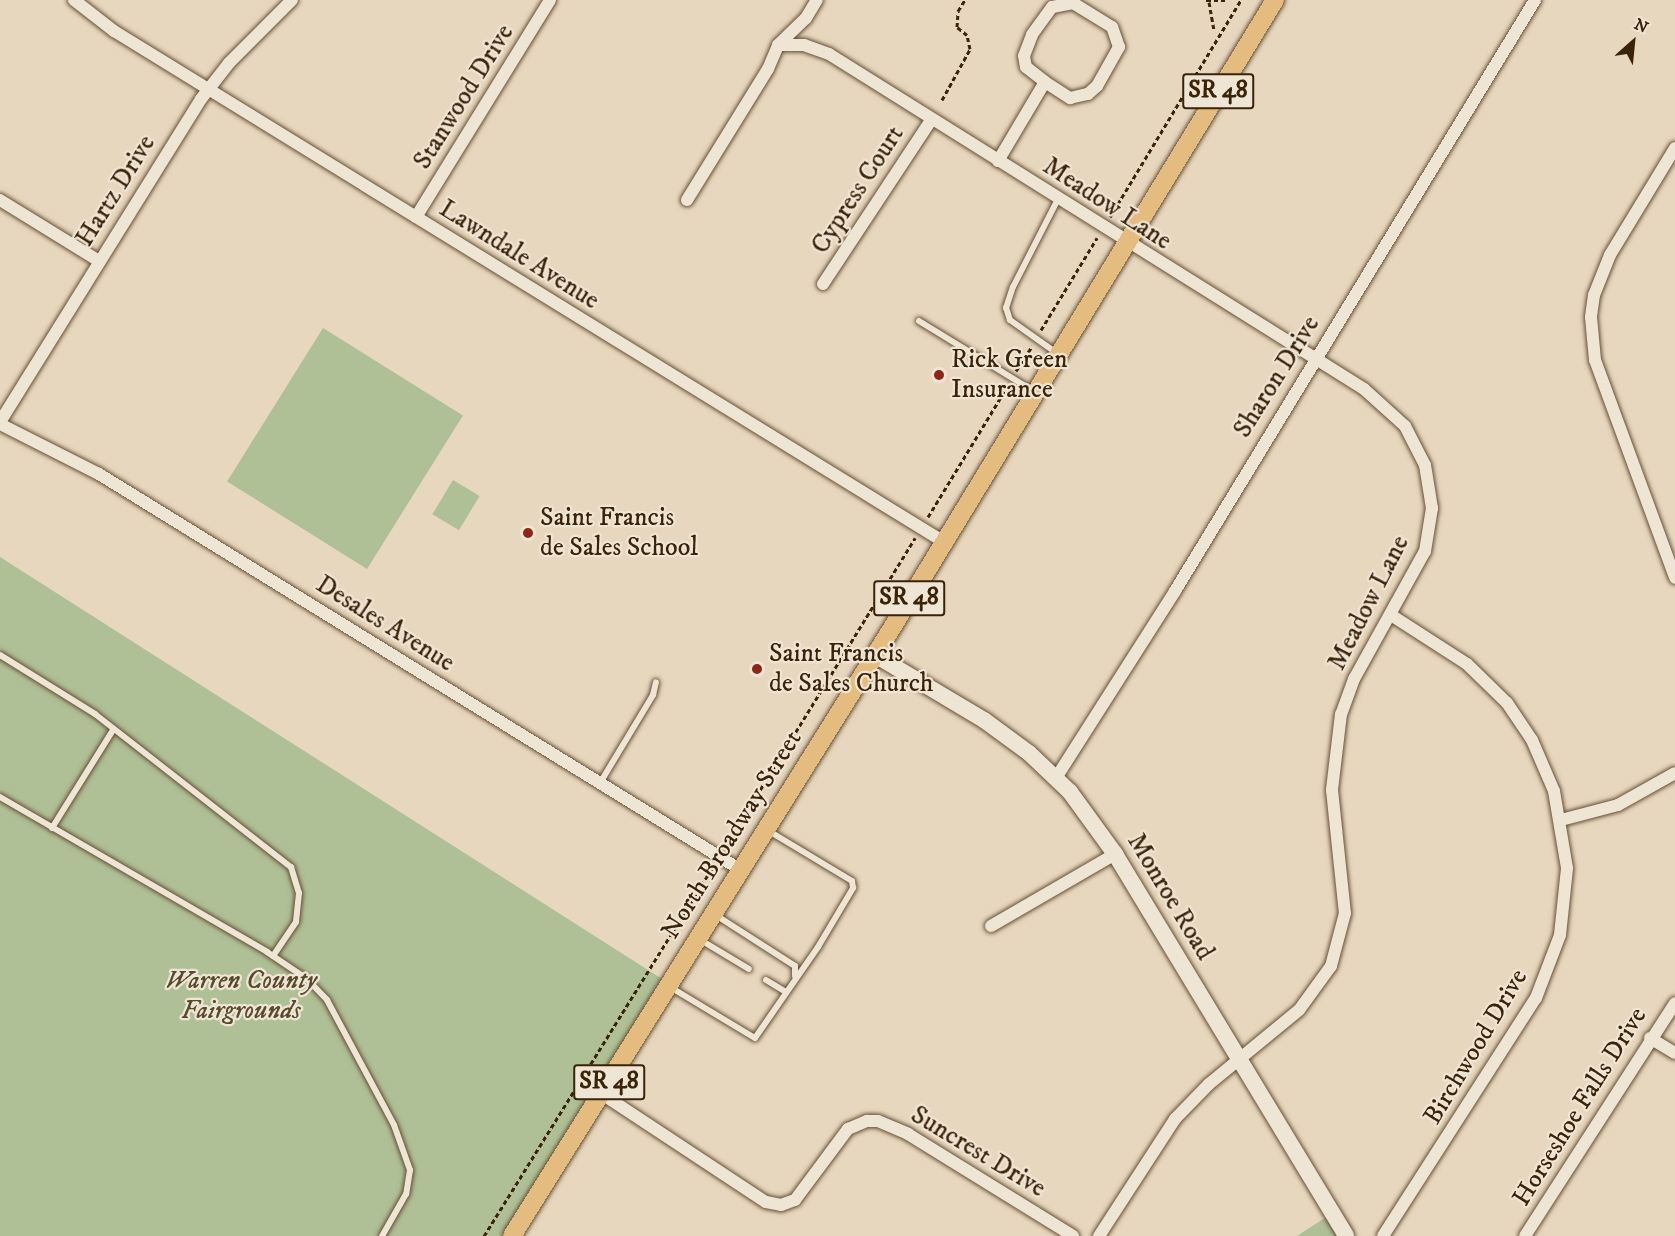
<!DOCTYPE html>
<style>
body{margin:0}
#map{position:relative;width:1675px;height:1236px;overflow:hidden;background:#e7d7be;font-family:"IM FELL DW Pica",serif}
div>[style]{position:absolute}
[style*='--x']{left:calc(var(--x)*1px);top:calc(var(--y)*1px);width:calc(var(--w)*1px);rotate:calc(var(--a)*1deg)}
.green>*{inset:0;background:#afbf96;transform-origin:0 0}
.path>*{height:3px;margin-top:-1.5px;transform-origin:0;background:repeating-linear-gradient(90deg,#3b2308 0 4.5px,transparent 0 7.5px)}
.roads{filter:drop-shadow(0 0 2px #665036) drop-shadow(0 0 2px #665036)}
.lane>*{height:6px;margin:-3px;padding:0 3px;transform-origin:3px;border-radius:3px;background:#efe5d5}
.street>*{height:12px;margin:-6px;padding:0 6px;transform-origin:6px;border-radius:6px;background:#efe5d5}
.secondary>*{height:16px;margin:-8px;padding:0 8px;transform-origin:8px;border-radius:8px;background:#efe5d5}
.primary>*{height:18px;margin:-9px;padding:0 9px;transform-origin:9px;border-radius:9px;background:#e4bc7f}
.dots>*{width:16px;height:16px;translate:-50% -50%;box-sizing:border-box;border:3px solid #efe5d5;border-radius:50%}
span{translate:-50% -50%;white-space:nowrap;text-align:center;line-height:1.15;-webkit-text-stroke:4.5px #efe5d5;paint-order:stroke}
.shield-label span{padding:2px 4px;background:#efe5d5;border:2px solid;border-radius:4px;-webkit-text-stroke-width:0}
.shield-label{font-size:24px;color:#3b2308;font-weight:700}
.street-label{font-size:26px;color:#3b2308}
.poi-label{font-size:26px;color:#3b2308}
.left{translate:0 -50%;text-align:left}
.park-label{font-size:26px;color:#584a2c;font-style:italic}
.north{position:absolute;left:1603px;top:12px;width:60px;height:60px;-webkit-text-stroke:4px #efe5d5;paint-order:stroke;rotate:27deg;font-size:16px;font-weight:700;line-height:24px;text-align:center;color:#3b2308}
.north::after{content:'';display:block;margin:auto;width:21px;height:27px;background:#3b2308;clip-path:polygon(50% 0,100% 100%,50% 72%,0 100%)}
</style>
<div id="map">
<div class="green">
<i style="left:323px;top:328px;width:165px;height:181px;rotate:32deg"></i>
<i style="left:453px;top:480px;width:31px;height:40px;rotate:31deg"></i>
<i style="clip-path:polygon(0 557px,670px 984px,512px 1236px,0 1236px)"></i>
<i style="clip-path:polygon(1331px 1214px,1346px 1236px,1297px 1236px)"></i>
</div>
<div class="path">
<i style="--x:1206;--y:0;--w:19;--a:0"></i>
<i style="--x:1209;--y:2;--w:28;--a:80"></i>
<i style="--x:942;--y:100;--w:58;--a:-61.2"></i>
<i style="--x:970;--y:49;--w:14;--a:-102"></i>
<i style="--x:967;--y:35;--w:13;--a:-141"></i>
<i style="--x:957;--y:27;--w:16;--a:-86"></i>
<i style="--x:958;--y:11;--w:13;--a:-58"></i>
<i style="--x:1110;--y:217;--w:253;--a:-58.9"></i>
<i style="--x:1041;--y:330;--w:108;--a:-58.7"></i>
<i style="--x:1016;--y:371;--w:30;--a:-57"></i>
<i style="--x:928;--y:517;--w:152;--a:-58.7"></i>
<i style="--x:725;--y:847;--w:363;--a:-58.4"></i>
<i style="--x:484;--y:1236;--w:433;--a:-58.2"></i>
</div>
<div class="roads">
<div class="lane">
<i style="--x:919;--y:321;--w:136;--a:31.5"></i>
<i style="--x:1058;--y:354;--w:59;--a:-144.7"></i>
<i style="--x:1010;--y:320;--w:13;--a:-108"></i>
<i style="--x:1006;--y:308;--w:22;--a:-72"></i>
<i style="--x:1013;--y:287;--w:99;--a:-62.9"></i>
<i style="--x:0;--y:655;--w:112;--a:31.8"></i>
<i style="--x:95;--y:714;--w:249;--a:38"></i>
<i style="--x:291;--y:867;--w:27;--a:73"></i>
<i style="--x:299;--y:893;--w:29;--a:96"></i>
<i style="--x:296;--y:922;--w:41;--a:124.1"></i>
<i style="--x:600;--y:783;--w:103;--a:-58.9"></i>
<i style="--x:653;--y:695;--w:13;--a:-77"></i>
<i style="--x:0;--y:797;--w:309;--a:30.1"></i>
<i style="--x:267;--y:952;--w:48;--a:34"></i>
<i style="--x:307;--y:979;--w:29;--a:46"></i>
<i style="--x:327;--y:1000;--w:142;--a:61.8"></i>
<i style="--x:394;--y:1125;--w:48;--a:70.4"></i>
<i style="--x:410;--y:1170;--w:24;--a:99"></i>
<i style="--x:406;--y:1194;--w:48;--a:119.7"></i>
<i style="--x:52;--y:828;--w:115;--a:-58.1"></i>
<i style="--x:714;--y:914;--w:96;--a:32.7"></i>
<i style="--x:795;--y:966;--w:10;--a:90"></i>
<i style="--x:699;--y:939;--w:58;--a:31"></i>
<i style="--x:766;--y:980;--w:23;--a:31"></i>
<i style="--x:670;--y:987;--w:99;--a:31"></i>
<i style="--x:755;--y:1038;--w:111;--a:-55.3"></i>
<i style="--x:818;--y:947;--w:69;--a:-59.3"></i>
<i style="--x:853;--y:888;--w:7;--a:-98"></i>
<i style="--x:852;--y:881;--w:99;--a:-149"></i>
</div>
<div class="street">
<i style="--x:74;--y:0;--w:51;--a:37.8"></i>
<i style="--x:114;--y:31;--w:975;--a:31.62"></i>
<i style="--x:778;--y:45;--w:26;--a:0"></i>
<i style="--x:804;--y:45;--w:27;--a:20"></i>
<i style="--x:829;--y:54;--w:631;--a:32.05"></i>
<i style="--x:1364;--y:389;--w:55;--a:42.1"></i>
<i style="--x:1405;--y:426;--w:44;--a:62.9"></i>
<i style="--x:1425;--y:465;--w:44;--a:80.8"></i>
<i style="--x:1432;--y:508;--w:44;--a:99.2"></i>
<i style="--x:1425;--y:551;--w:146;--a:119"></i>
<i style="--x:1354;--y:679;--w:37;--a:110"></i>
<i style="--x:1341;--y:714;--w:77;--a:96.8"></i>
<i style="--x:1332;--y:790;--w:124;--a:84"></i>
<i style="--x:1345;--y:913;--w:55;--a:104.8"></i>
<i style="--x:1331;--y:966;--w:54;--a:126"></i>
<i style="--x:1299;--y:1010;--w:117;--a:140.6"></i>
<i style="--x:1209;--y:1084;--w:49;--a:134.2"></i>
<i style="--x:1175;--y:1119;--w:140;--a:123"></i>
<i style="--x:1675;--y:148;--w:125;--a:121.3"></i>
<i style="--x:1610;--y:255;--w:43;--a:111.8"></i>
<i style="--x:1594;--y:295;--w:22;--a:98"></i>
<i style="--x:1591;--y:317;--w:43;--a:84.7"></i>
<i style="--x:1595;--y:360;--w:232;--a:69.8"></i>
<i style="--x:998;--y:161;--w:92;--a:-59.3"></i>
<i style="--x:1045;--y:82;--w:30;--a:33"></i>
<i style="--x:1070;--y:98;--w:18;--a:-13"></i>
<i style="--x:1088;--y:94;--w:12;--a:-42"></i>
<i style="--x:1097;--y:86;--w:45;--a:-60.6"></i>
<i style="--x:1119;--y:47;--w:21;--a:-109"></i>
<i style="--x:1112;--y:27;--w:46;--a:-148.4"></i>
<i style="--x:1073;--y:3;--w:21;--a:169"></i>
<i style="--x:1052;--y:7;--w:34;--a:126"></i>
<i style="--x:1032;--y:35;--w:22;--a:111"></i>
<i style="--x:1024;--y:56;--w:11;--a:80"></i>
<i style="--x:1026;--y:67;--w:24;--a:38"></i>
<i style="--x:0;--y:200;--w:116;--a:31.6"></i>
<i style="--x:687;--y:200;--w:154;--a:-58.3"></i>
<i style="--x:768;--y:69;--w:26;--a:-67"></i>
<i style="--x:778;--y:45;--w:39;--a:-44"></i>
<i style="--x:806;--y:18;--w:21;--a:-59"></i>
<i style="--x:416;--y:217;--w:255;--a:-58.3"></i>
<i style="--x:823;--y:284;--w:196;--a:-56.6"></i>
<i style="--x:0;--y:422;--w:380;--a:-58.1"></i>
<i style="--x:201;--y:99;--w:46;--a:-52.1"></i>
<i style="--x:229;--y:63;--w:89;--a:-45"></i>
<i style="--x:0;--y:424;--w:111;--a:26.8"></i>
<i style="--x:99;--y:474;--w:754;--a:31.67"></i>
<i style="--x:1056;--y:778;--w:222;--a:-57.5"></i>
<i style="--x:1175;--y:591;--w:692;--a:-58.65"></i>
<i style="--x:1561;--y:820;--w:59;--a:-14.7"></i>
<i style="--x:1618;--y:805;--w:65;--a:-29.3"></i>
<i style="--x:991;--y:926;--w:143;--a:-30.1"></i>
<i style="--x:1650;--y:1038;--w:29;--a:31"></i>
<i style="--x:602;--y:1094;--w:196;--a:33.4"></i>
<i style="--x:766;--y:1202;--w:15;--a:11"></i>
<i style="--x:781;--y:1205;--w:15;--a:-20"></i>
<i style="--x:795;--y:1200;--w:89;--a:-53.3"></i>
<i style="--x:848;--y:1129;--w:21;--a:-23"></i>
<i style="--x:867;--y:1121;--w:11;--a:0"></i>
<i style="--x:878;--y:1121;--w:33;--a:23"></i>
<i style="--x:908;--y:1134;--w:194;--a:31.7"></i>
<i style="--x:1383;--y:1236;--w:283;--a:-57.3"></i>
<i style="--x:1536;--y:998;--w:67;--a:-69.1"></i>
<i style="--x:1560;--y:935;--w:67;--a:-84"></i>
<i style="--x:1567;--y:868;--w:78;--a:-99.6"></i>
<i style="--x:1554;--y:791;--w:56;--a:-113.3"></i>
<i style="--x:1532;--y:740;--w:45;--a:-124"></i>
<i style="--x:1507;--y:703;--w:56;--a:-135.7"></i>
<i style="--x:1467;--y:664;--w:90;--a:-147.2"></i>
<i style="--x:1525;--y:1236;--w:277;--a:-57.2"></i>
</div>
<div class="secondary">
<i style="--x:875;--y:655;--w:127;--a:30.8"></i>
<i style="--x:984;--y:720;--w:56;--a:36.3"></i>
<i style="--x:1029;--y:753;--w:57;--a:43.6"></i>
<i style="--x:1070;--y:792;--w:77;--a:54"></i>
<i style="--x:1115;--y:854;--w:446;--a:58.8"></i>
</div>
<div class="primary">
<i style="--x:512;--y:1236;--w:702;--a:-57.99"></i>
<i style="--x:884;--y:641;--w:751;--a:-58.62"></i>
</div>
</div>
<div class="dots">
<i style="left:939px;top:375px;background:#8f2418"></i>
<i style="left:528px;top:533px;background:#8f2418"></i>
<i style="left:757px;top:669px;background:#8f2418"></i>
</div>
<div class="shield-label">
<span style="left:1218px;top:91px">SR 48</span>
<span style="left:909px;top:598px">SR 48</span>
<span style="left:609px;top:1082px">SR 48</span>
</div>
<div class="street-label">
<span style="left:464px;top:97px;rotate:-58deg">Stanwood Drive</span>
<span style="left:858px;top:190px;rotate:-57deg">Cypress Court</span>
<span style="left:116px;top:191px;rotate:-58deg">Hartz Drive</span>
<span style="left:1107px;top:204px;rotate:33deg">Meadow Lane</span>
<span style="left:519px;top:255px;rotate:32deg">Lawndale Avenue</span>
<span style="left:1277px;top:377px;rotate:-58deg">Sharon Drive</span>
<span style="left:1369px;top:603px;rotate:-63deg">Meadow Lane</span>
<span style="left:385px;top:624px;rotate:32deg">Desales Avenue</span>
<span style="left:732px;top:835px;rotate:-58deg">North Broadway Street</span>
<span style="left:1170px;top:897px;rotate:59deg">Monroe Road</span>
<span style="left:1476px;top:1047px;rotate:-59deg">Birchwood Drive</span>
<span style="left:1580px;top:1107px;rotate:-58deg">Horseshoe Falls Drive</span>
<span style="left:978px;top:1152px;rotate:31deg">Suncrest Drive</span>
</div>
<div class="poi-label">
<span class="left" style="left:951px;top:375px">Rick Green<br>Insurance</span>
<span class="left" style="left:540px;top:533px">Saint Francis<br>de Sales School</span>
<span class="left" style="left:769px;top:669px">Saint Francis<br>de Sales Church</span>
</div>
<div class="park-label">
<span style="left:241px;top:996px">Warren County<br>Fairgrounds</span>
</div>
<div class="north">N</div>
</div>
